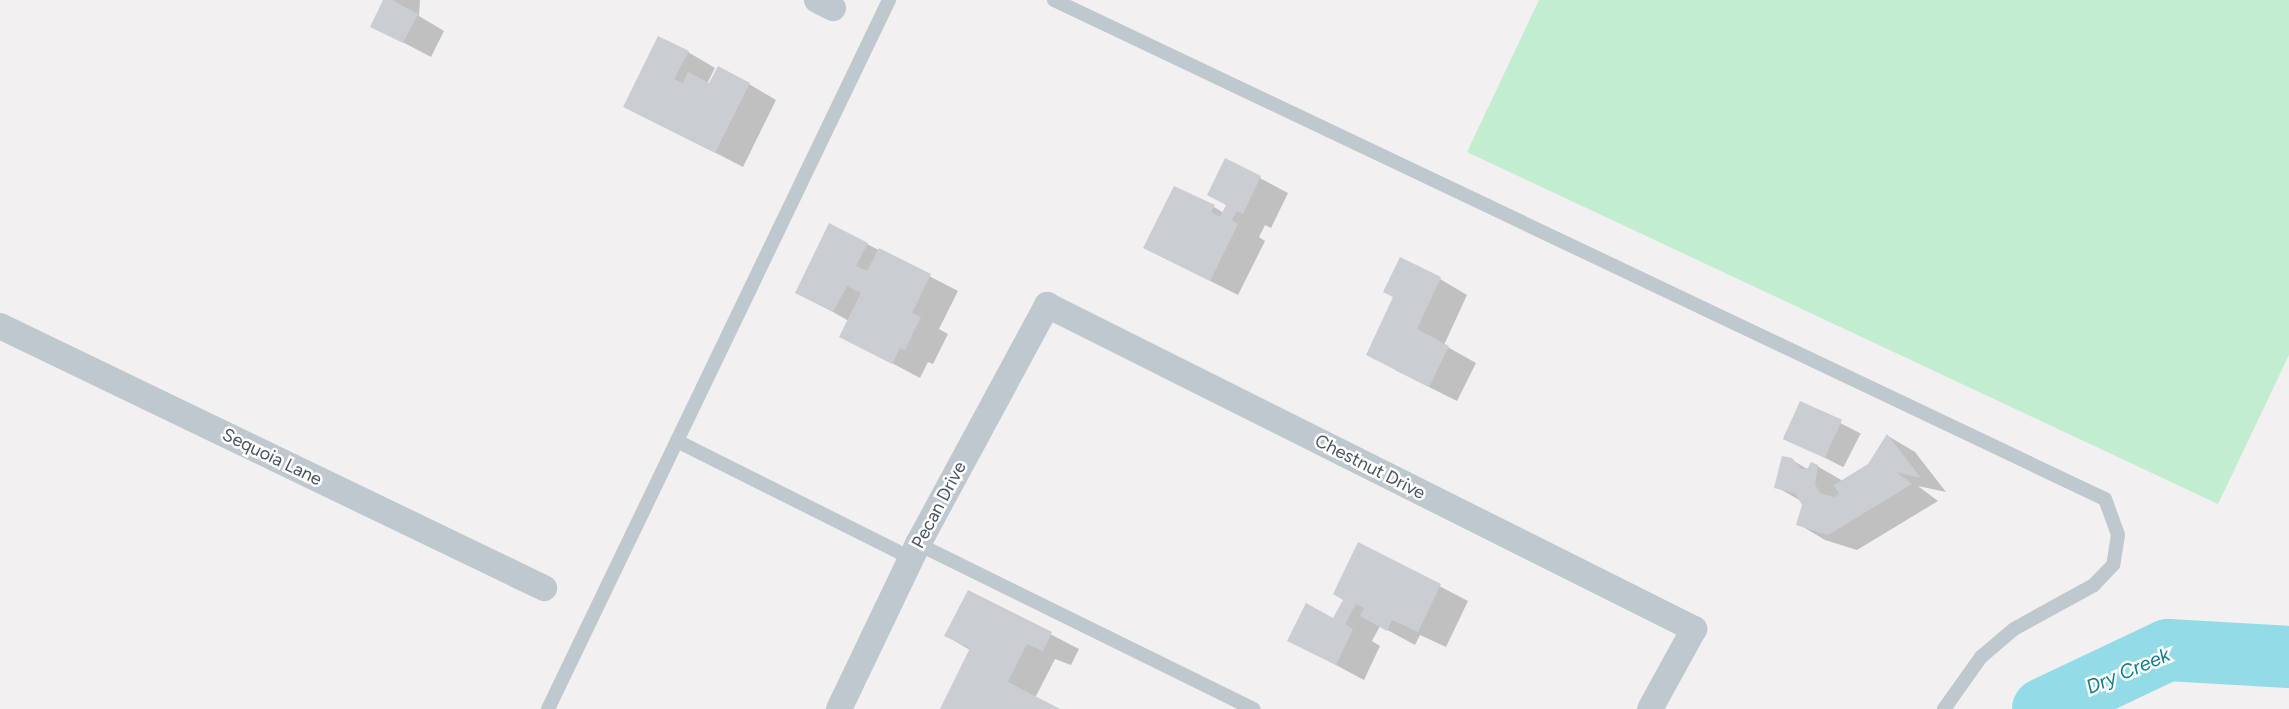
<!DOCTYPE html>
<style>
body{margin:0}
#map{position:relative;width:2289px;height:709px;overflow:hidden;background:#f2f0f0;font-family:Figtree,sans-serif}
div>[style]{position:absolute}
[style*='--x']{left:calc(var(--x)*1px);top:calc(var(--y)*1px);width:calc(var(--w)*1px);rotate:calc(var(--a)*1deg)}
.green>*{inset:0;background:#c2edd0}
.shadow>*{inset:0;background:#0003;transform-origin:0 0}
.river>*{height:62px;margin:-31px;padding:0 31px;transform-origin:31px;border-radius:31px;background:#92dbe7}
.building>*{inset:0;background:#caced2;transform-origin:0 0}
.service>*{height:14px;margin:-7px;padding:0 7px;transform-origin:7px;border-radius:7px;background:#bfc8ce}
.minor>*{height:26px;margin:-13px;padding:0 13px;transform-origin:13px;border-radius:13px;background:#bfc8ce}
span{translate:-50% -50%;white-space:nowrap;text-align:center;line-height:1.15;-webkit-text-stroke:5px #fff;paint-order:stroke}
.street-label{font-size:18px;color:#49555d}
.water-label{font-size:20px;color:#147d8d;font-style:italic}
</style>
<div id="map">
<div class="green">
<i style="clip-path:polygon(1539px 0,2289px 0,2289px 355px,2218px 504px,1467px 152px)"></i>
</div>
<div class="shadow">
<i style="clip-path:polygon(384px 0,420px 0,419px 16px,444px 31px,431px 57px,372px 26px)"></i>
<i style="clip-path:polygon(688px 52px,715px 68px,707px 84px,749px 84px,776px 100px,743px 167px,625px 106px)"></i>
<i style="clip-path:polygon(1226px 160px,1288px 193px,1271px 228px,1265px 225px,1259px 237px,1265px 241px,1238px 295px,1145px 248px,1214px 207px,1224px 213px,1228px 206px)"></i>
<i style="clip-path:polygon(867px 244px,958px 291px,939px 329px,948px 334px,933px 364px,928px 362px,920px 378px,841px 336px,849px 321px,797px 292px)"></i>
<i style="clip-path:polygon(1440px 279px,1467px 295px,1444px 345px,1476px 363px,1457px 401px,1395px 370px)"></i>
<i style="left:1801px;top:403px;width:67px;height:38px;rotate:27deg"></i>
<i style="clip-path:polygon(1888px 436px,1915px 452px,1946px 492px,1918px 486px,1938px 501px,1857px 550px,1825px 540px,1798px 524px,1803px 502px,1776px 487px,1792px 460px,1809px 470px,1817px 466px,1843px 481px,1869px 465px)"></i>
<i style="clip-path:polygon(1359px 544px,1468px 601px,1446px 647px,1420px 635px,1415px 645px,1380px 626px,1372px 641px,1380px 646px,1364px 680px,1289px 640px,1334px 620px,1345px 600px)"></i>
<i style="clip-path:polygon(969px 592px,1079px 649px,1071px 665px,1055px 659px,1035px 698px,1056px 709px,942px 709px,970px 650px,946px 636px)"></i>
</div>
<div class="river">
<i style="--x:2043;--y:709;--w:138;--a:-25.3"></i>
<i style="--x:2168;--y:650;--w:121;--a:3.3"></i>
</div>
<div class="building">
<i style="clip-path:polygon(383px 0,392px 0,418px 14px,403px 43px,370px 27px)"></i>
<i style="clip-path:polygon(658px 36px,689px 51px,674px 79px,683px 83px,688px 72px,709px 83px,718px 66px,750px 83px,715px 153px,623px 107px)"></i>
<i style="clip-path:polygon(1225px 158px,1261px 176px,1243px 214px,1237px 211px,1232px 220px,1238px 224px,1210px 281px,1143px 248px,1174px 186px,1215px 205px,1211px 212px,1220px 217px,1226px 205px,1207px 195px)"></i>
<i style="clip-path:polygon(829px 223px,868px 243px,856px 266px,867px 271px,879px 248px,931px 274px,912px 313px,921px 317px,905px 350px,900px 348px,892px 364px,839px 337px,861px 293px,847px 286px,833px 312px,795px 293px)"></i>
<i style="clip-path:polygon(1400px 257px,1441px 277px,1417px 329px,1449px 346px,1429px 387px,1366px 355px,1393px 297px,1383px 292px)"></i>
<i style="left:1800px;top:401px;width:46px;height:42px;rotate:24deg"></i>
<i style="clip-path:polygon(1887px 434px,1921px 478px,1896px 472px,1912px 484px,1828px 535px,1796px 525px,1802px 505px,1795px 493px,1774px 488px,1782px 456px,1792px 458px,1801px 469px,1808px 468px,1811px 462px,1818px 465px,1815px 484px,1820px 493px,1834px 497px,1839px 494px,1834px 485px,1868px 464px)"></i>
<i style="clip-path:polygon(1358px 542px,1441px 584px,1418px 632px,1392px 620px,1387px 631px,1360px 616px,1364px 608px,1356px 604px,1345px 624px,1353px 629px,1336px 665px,1287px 641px,1306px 603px,1333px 618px,1343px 600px,1333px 594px)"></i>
<i style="clip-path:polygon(968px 590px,1052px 632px,1043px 651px,1027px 644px,1008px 682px,1060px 709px,940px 709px,970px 648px,944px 636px)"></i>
</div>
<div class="service">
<i style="--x:1054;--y:0;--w:1163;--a:25.4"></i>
<i style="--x:2105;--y:499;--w:38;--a:70"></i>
<i style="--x:2118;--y:535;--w:30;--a:99"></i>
<i style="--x:2113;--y:565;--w:28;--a:134"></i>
<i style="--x:2094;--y:585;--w:91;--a:151.2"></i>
<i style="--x:2014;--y:629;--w:43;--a:139.7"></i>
<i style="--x:1981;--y:657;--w:64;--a:125.4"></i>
<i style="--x:677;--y:441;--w:262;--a:26.6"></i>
<i style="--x:918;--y:544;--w:374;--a:26.2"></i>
<i style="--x:548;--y:709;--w:787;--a:-64.31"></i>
</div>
<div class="minor">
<i style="--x:817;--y:0;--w:18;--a:27"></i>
<i style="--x:0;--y:326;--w:604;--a:25.72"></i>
<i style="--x:839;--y:709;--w:183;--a:-64.4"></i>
<i style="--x:918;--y:544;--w:272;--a:-61.6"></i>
<i style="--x:1047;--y:305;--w:724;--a:26.6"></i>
<i style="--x:1694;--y:629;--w:91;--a:118.8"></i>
</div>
<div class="street-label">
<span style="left:272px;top:457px;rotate:26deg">Sequoia Lane</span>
<span style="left:1370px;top:467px;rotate:27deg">Chestnut Drive</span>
<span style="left:939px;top:505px;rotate:-62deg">Pecan Drive</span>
</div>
<div class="water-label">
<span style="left:2128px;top:671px;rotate:-23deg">Dry Creek</span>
</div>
</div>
